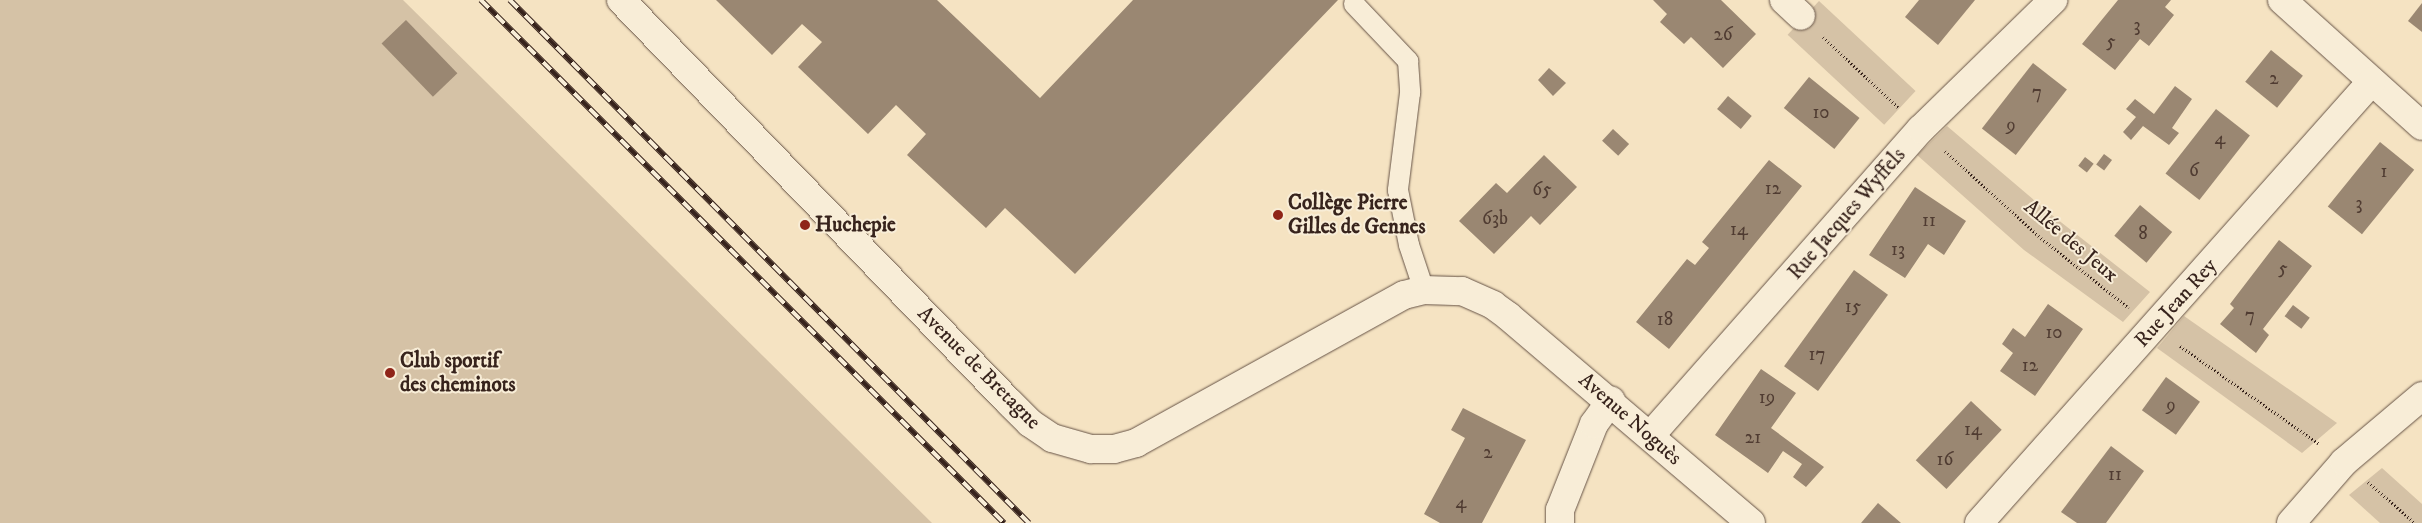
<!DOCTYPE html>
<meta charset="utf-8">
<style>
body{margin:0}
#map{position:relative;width:2422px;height:523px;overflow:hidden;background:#f5e3c2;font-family:"IM FELL DW Pica",serif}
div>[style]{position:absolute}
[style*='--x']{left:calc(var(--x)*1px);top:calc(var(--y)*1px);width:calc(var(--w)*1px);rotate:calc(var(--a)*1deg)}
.green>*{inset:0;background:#d5c2a6;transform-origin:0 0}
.building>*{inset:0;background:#9a8772;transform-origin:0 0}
.path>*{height:3px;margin-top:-1.5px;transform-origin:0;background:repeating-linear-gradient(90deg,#37231c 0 1px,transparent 0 3.5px)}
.roads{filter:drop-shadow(0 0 1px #665346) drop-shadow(0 0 1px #665346)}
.service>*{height:20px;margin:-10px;padding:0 10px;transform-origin:10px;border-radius:10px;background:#f8edd7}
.minor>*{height:28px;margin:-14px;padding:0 14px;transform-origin:14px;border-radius:14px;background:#f8edd7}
.rail>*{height:5.5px;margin-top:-2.75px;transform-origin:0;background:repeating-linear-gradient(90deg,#f8edd7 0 11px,#37231c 0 22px);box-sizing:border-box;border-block:1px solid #37231c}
.dots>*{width:14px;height:14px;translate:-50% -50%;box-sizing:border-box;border:2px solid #f8edd7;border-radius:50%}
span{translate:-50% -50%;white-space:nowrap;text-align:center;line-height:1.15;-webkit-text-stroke:4px #f8edd7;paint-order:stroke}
.number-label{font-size:19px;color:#503c32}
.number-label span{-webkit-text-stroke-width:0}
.poi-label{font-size:21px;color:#37231c;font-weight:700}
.left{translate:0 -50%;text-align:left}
.street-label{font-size:21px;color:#37231c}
</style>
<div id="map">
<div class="green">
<i style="clip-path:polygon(0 0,403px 0,932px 523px,0 523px)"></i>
<i style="left:1819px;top:1px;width:132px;height:46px;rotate:43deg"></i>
<i style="clip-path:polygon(1947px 126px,2048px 212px,2150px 292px,2123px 322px,2024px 250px,1917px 155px)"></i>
<i style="clip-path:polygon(2184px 316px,2337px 423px,2302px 453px,2157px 348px)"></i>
<i style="clip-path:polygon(2382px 468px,2422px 504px,2422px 523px,2380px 523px,2349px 495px)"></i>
</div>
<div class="building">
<i style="clip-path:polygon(716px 0,937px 0,1040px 98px,1133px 0,1338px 0,1075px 274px,1005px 208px,986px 228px,907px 155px,926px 134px,896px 105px,868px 134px,798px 67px,822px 42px,802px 24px,772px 55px)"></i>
<i style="clip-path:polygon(1653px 0,1721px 0,1756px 34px,1723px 68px,1691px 37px,1684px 44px,1660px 22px,1667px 14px)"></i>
<i style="clip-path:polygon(1919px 0,1975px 0,1938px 45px,1905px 17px)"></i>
<i style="clip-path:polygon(2118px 0,2171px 0,2165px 7px,2174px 15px,2149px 46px,2140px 39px,2115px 70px,2082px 44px)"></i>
<i style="clip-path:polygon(2422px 3px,2422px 32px,2408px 21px)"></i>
<i style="left:406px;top:20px;width:74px;height:34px;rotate:46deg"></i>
<i style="left:2271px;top:50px;width:41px;height:41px;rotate:39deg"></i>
<i style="left:2033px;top:63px;width:43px;height:83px;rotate:38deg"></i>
<i style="clip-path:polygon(1549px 68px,1566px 83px,1553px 96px,1538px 80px)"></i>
<i style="left:1809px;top:77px;width:65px;height:40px;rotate:39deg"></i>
<i style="clip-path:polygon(2175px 86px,2192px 99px,2172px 128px,2179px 133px,2169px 145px,2143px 126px,2131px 140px,2123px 132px,2136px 117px,2126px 109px,2135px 99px,2154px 114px)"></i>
<i style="left:1728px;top:96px;width:31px;height:17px;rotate:40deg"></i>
<i style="left:2216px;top:109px;width:43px;height:82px;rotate:38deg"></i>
<i style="left:1613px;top:129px;width:22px;height:16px;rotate:43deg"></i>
<i style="left:2380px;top:142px;width:44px;height:83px;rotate:39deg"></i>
<i style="left:2104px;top:154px;width:10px;height:13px;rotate:37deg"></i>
<i style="clip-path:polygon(1544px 155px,1577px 187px,1540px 225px,1531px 216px,1494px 254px,1459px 221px,1496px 183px,1507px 193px)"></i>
<i style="left:2085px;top:157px;width:11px;height:11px;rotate:38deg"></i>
<i style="clip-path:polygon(1769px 160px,1802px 186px,1669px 349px,1636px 322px,1687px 259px,1695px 265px,1709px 248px,1702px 242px)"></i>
<i style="clip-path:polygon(1915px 187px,1966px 221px,1944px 255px,1928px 244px,1905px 278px,1869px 255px)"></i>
<i style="left:2140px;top:205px;width:42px;height:40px;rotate:40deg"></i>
<i style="clip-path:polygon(2279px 240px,2312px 266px,2263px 329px,2269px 335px,2256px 353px,2220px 324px,2234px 308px,2230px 304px)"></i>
<i style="left:1854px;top:270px;width:42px;height:119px;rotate:36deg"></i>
<i style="clip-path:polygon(2048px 304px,2083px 329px,2035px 396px,2000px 371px,2013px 353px,2002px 344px,2013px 328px,2025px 337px)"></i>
<i style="left:2293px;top:305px;width:21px;height:14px;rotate:37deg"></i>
<i style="clip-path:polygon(1761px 369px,1796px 393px,1771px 428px,1824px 467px,1806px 487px,1793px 477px,1802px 464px,1783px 451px,1768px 473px,1715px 435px)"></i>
<i style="left:2166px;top:377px;width:42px;height:41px;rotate:36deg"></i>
<i style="left:1971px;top:401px;width:42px;height:81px;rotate:43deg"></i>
<i style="clip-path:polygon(1463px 408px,1526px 440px,1482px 523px,1440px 523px,1424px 514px,1465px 438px,1451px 430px)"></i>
<i style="clip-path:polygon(2111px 446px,2144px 471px,2106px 523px,2077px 523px,2061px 512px)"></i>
<i style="clip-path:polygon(1878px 503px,1901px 523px,1861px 523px)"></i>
</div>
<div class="path">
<i style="--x:1823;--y:37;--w:104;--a:43.1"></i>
<i style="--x:1945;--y:151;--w:130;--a:42.2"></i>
<i style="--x:2041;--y:238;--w:112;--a:38.5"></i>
<i style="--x:2180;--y:346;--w:169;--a:35.1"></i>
<i style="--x:2368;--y:482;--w:62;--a:41.1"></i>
</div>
<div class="roads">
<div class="service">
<i style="--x:1354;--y:4;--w:79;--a:46.5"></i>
<i style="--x:1408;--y:61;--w:32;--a:86"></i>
<i style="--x:1410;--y:93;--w:98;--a:97.1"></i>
<i style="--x:1398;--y:190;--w:56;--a:78.7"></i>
<i style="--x:1409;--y:245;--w:47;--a:71.6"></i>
</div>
<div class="minor">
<i style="--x:621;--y:0;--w:559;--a:46.02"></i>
<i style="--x:1009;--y:402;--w:30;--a:45"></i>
<i style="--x:1030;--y:423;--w:27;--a:34"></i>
<i style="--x:1052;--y:438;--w:41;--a:15.8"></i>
<i style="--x:1091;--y:449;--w:23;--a:0"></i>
<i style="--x:1114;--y:449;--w:23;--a:-15"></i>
<i style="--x:1136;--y:443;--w:306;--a:-28.9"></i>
<i style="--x:1404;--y:295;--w:21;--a:-14"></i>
<i style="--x:1424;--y:290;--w:38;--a:2"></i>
<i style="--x:1462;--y:291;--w:34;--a:24"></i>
<i style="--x:1493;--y:305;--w:19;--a:36"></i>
<i style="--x:1508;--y:316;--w:319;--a:40.4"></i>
<i style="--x:1784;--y:0;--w:23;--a:43"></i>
<i style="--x:2282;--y:0;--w:188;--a:42"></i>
<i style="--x:1650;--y:436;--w:409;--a:-48.6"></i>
<i style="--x:1921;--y:129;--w:185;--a:-44.3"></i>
<i style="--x:1560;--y:523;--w:13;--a:-90"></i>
<i style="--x:1560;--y:510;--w:92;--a:-68.4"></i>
<i style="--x:1594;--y:424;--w:29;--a:-54"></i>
<i style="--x:1979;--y:523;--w:591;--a:-48.36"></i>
<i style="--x:2291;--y:523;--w:81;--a:-49"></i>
<i style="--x:2344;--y:462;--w:102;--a:-40.2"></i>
</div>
</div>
<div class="rail">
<i style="--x:481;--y:0;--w:740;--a:45"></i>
<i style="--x:510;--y:0;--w:737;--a:45.22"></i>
</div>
<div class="dots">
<i style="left:1278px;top:215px;background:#8f2418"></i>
<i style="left:805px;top:225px;background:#8f2418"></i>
<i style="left:390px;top:373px;background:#8f2418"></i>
</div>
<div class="number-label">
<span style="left:2137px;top:26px">3</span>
<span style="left:1723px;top:35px">26</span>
<span style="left:2111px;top:42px">5</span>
<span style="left:2274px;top:79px">2</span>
<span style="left:2037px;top:93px">7</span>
<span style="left:1821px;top:113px">10</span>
<span style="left:2011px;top:126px">9</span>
<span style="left:2220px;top:139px">4</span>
<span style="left:2194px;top:171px">6</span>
<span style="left:2384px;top:172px">1</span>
<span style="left:1773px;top:189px">12</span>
<span style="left:1542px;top:190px">65</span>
<span style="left:2359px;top:204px">3</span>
<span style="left:1495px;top:219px">63b</span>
<span style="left:1929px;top:221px">11</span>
<span style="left:1739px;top:230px">14</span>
<span style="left:2143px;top:234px">8</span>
<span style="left:1898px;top:250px">13</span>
<span style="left:2283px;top:269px">5</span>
<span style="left:1853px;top:307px">15</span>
<span style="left:2250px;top:316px">7</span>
<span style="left:1665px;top:320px">18</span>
<span style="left:2054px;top:333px">10</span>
<span style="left:1817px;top:355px">17</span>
<span style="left:2030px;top:366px">12</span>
<span style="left:1767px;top:398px">19</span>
<span style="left:2171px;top:406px">9</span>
<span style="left:1973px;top:430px">14</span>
<span style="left:1753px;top:438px">21</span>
<span style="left:1488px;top:453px">2</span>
<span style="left:1945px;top:460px">16</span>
<span style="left:2115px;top:475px">11</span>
<span style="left:1461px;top:503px">4</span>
</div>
<div class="poi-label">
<span class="left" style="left:1288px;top:215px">Collège Pierre<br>Gilles de Gennes</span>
<span class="left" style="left:815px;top:225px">Huchepie</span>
<span class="left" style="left:400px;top:373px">Club sportif<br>des cheminots</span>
</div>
<div class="street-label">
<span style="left:1847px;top:214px;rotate:-49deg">Rue Jacques Wyffels</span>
<span style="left:2071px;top:241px;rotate:40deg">Allée des Jeux</span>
<span style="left:2176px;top:303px;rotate:-48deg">Rue Jean Rey</span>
<span style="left:979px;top:368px;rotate:45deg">Avenue de Bretagne</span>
<span style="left:1630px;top:419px;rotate:41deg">Avenue Noguès</span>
</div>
</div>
